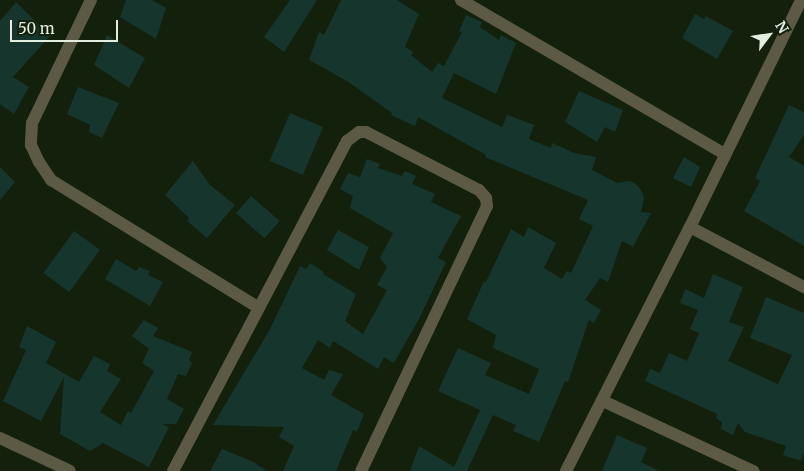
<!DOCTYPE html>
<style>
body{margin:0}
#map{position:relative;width:804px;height:471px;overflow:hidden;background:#12200c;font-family:Merriweather,serif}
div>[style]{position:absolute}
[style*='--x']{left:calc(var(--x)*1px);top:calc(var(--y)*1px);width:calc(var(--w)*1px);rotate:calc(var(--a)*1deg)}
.building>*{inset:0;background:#16362d;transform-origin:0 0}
.minor>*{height:12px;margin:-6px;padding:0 6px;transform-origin:6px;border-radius:6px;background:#5c5a44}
span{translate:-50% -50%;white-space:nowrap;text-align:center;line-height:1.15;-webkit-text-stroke:4px #12200c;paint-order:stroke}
.north{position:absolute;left:744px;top:10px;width:50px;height:50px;-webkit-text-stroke:4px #12200c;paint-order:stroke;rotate:59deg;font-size:14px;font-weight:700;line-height:20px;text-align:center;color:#e4eee0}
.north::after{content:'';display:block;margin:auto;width:18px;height:22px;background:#e4eee0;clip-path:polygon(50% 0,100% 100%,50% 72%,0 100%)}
.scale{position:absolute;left:10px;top:20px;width:108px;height:22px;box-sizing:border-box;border:2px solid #e4eee0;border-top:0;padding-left:6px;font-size:15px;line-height:18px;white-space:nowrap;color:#e4eee0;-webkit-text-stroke:4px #12200c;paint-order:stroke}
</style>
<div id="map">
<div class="building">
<i style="clip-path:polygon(126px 0,152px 0,166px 8px,156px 39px,120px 17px)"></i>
<i style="clip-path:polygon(290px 0,317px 0,284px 52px,264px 37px)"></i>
<i style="clip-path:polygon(341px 0,397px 0,419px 14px,405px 47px,413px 52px,411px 55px,432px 72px,438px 63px,444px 66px,462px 32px,459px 31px,466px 15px,482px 22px,480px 27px,499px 40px,501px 35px,516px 43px,496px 94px,454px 73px,442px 98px,502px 127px,507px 115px,534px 125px,529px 139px,551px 148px,552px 143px,574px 153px,596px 157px,592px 170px,617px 183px,629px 181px,635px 183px,641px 190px,644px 198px,641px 212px,651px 213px,633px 247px,622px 241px,608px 282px,600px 278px,585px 300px,601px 310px,594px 323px,589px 320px,568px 382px,565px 381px,539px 442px,513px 431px,516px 425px,493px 415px,467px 471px,410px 471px,419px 446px,454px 467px,480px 410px,438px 391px,458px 348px,491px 363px,485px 375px,529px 394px,539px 369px,493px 348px,496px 335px,467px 319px,484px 281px,486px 282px,511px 229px,524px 237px,528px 227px,556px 243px,544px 268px,562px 279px,567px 271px,571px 273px,593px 226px,579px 219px,588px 200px,485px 157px,486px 155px,418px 117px,415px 126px,391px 115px,392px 113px,347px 81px,309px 60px,319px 32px,324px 35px)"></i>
<i style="clip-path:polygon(16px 2px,50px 36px,13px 77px,29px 87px,14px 114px,0 104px,0 21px)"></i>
<i style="clip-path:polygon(695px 14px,704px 19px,706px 16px,733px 31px,717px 59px,682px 38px)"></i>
<i style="clip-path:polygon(107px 35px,145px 58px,129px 88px,94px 65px)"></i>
<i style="clip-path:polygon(78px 87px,119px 103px,102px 138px,89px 132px,90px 125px,67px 114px)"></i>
<i style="clip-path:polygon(579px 91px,623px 110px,615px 132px,605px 127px,597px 142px,565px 122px)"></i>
<i style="clip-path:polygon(789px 105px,804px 112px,804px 135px,789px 157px,804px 166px,804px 246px,744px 211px,760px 181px,755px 178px)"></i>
<i style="left:290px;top:113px;width:36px;height:52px;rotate:23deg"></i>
<i style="clip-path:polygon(684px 157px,700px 167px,691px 187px,673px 178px)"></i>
<i style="clip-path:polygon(367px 159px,380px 164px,378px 168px,402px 176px,405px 171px,416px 176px,412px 184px,435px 194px,431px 202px,461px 216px,438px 258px,446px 262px,420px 317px,394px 363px,384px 357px,378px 369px,333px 341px,330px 348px,318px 340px,302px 368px,324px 380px,329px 370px,343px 374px,331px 395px,364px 414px,357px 432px,353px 430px,336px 471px,283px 471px,294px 446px,279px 437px,284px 427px,213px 425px,270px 329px,300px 266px,306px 269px,310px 263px,324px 272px,323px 274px,356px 294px,345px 321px,363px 334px,387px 290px,377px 285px,387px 267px,380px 258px,393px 233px,350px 208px,353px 196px,340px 189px,348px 173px,360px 177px)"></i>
<i style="clip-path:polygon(193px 161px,210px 185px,235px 205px,207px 238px,187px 221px,189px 218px,165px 195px)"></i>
<i style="clip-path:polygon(0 167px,15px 182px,0 200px)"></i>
<i style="left:251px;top:196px;width:38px;height:23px;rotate:41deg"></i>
<i style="clip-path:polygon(338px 230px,369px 247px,359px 270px,327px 250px)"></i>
<i style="left:74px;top:231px;width:32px;height:52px;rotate:36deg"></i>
<i style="clip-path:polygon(116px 259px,136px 271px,139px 267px,150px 271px,148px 275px,163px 282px,150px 306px,105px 279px)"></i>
<i style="clip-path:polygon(713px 274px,743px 287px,729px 322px,744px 327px,728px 361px,778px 384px,792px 355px,750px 338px,766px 297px,804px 313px,804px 452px,801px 461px,783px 455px,786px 446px,745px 432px,738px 423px,733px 435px,721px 429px,722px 422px,716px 418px,717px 414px,645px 381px,650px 369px,660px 373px,669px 353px,687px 361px,699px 333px,690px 329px,698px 310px,680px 303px,685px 289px,704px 298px)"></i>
<i style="clip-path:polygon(144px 320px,158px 328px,153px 336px,192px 352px,189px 360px,192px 363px,186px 376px,178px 374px,167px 399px,184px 409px,176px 424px,162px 424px,169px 427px,149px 467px,103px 443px,90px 451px,60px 434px,64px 377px,41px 421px,3px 401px,26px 350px,19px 347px,27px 326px,56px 342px,46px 363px,79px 382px,94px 356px,110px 364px,107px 371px,121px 379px,100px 412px,121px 425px,128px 411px,131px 413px,154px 371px,142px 363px,149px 349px,132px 336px)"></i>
<i style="clip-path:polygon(617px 435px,647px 448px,641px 462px,659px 471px,602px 471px)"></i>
<i style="clip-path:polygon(222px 449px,254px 462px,267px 471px,210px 471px)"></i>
</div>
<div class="minor">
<i style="--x:91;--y:0;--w:136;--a:115.6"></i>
<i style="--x:32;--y:123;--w:22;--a:93"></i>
<i style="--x:31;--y:145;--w:19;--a:65"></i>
<i style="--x:39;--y:162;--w:22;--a:56"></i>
<i style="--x:51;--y:180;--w:244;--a:31.6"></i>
<i style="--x:461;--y:0;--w:306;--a:30.3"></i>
<i style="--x:690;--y:227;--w:129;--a:27.8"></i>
<i style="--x:603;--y:401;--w:166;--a:25"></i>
<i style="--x:0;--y:438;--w:77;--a:25.2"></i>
<i style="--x:173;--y:471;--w:373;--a:-62.2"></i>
<i style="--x:347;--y:141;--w:15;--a:-37"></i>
<i style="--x:359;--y:132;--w:7;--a:0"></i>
<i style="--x:366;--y:132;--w:127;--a:27.2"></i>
<i style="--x:479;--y:190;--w:11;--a:49"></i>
<i style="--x:486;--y:198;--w:8;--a:83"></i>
<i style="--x:487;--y:206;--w:293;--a:115.4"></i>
<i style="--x:566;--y:471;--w:274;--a:-63.1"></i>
<i style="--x:690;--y:227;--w:253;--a:-63.9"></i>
</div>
<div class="north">N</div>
<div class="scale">50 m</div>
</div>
